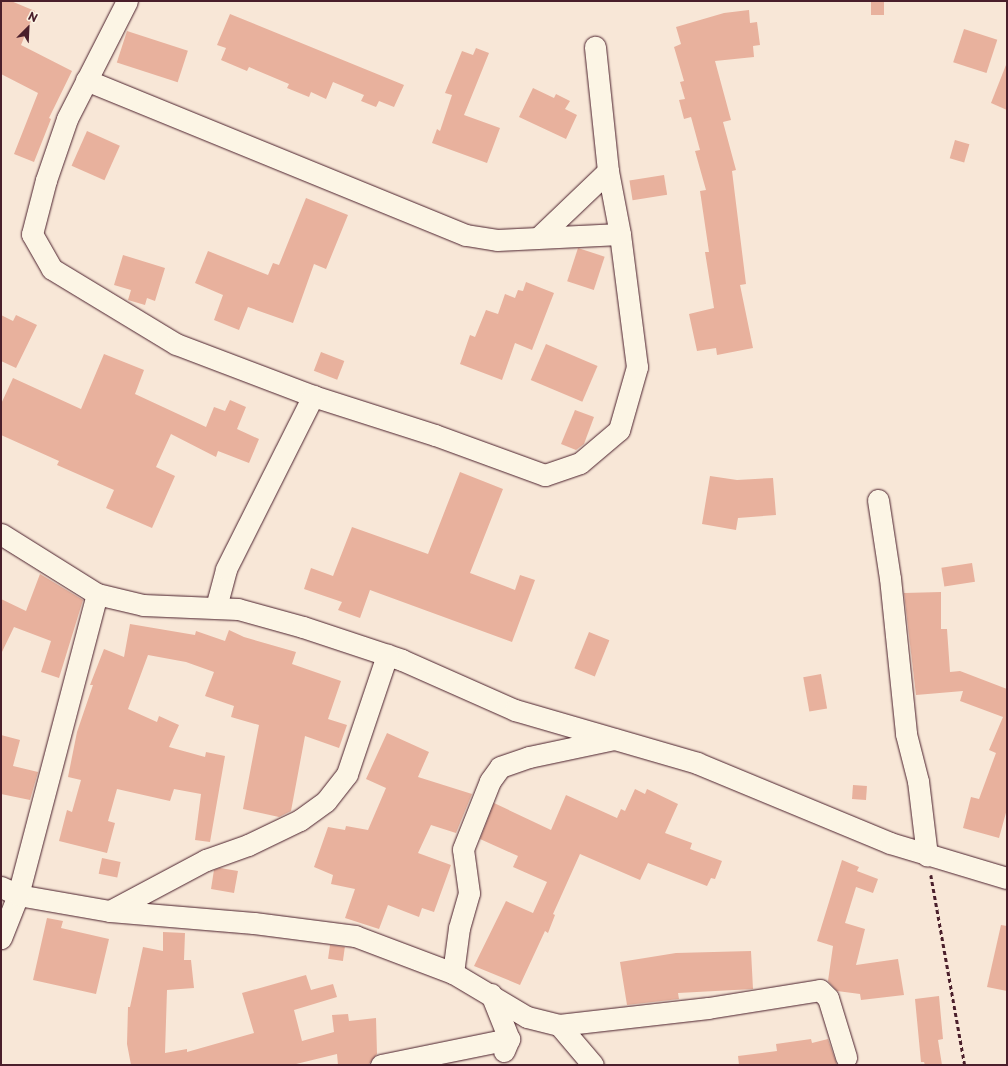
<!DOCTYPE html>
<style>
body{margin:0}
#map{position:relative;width:1008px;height:1066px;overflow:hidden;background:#f8e7d7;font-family:"Playpen Sans",sans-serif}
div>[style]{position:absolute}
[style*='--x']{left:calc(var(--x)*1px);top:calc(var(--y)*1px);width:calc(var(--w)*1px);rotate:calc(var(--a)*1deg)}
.building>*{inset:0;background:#e8b19d;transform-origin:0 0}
.path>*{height:2.5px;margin-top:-1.25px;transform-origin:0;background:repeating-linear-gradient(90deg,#4a1f2b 0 4px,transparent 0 7px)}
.roads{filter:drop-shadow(0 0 1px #4a1f2b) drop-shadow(0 0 1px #4a1f2b)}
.street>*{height:21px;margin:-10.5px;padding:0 10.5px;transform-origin:10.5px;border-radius:10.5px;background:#fcf5e5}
span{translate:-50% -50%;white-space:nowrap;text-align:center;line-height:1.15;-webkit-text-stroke:3.5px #fcf5e5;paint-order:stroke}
.frame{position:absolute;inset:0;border:2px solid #4a1f2b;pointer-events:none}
.north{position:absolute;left:8px;top:8px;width:40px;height:40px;-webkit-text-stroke:3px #fcf5e5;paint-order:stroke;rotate:24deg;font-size:11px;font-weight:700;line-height:16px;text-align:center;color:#4a1f2b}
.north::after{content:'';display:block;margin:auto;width:14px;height:18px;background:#4a1f2b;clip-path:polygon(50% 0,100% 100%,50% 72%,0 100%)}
</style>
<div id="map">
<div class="building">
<i style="clip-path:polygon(1px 1px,11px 1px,35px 11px,21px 45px,72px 71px,49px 118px,51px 119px,34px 162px,14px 154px,38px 93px,1px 74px)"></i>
<i style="left:871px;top:1px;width:13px;height:14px"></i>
<i style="clip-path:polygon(749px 10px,750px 23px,757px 22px,760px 45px,753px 46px,754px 57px,715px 61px,731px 120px,723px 122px,736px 170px,732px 171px,746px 284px,740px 285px,753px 348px,717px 355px,716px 348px,697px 351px,689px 314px,714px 308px,705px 252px,709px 252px,700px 191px,706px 190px,695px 151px,700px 150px,691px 117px,684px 119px,679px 100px,685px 99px,680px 82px,684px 81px,674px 47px,681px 44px,676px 27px,724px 13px)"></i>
<i style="clip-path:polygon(230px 14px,404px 85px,394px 107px,379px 101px,376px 107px,361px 101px,364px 95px,333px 82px,326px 99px,311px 92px,309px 97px,287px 88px,289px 84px,249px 67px,247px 71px,221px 60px,226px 48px,217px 45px)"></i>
<i style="left:964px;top:29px;width:35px;height:35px;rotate:18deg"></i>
<i style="left:127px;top:31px;width:64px;height:33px;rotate:18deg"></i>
<i style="clip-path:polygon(476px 48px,489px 53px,464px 115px,500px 128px,487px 163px,432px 143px,437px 129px,440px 131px,452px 95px,445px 93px,462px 51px,473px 55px)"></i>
<i style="clip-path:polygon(1006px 65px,1007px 65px,1007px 110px,991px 103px)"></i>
<i style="clip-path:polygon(533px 88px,554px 98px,556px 94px,570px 101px,565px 109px,577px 115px,566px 139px,519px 117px)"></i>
<i style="left:87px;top:131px;width:36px;height:38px;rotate:24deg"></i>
<i style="left:955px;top:140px;width:15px;height:19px;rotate:16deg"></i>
<i style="left:664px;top:175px;width:20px;height:35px;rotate:81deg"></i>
<i style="clip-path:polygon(306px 198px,348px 215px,326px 269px,314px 264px,293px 323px,248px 307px,239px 330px,214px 320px,223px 295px,195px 283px,208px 251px,268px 275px,273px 263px,279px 265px)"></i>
<i style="left:578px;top:248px;width:28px;height:35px;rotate:18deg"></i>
<i style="clip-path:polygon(123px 255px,165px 268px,155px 301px,147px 298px,145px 305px,128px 300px,131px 290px,114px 285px)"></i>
<i style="clip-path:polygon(526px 282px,554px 293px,532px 350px,515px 343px,502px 380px,460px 364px,470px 335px,475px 337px,486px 310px,498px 314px,505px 294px,515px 298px,518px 290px,523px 291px)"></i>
<i style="clip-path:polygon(1px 315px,13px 321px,16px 315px,37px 325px,16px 368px,1px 361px)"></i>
<i style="left:546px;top:344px;width:56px;height:39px;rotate:23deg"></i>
<i style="left:321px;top:352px;width:25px;height:20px;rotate:21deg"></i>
<i style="clip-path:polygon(104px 354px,144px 370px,135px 394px,206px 427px,214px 407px,225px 411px,230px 400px,246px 407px,237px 429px,259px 439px,249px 463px,218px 451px,216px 457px,171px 434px,156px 467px,175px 476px,152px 528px,106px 508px,114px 490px,57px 465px,59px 461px,1px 435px,1px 404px,13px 378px,81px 409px)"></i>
<i style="clip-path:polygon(575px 410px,594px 417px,584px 444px,576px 450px,561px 444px)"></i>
<i style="clip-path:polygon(460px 472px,503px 489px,470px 573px,515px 590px,520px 575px,535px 580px,512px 642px,370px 590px,360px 618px,338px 610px,342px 602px,304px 589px,311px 568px,333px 576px,352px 527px,428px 554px)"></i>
<i style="clip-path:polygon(710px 476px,737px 480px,773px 478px,776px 515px,738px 518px,736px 530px,702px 524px)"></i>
<i style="left:972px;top:563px;width:19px;height:31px;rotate:81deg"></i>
<i style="clip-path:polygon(40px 574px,83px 600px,59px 678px,41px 672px,51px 641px,14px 627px,1px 654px,1px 599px,26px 611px)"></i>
<i style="clip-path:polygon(941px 592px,941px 629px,947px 629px,950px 672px,960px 671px,1007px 689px,1007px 809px,999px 838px,963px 828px,971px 797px,979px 799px,996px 753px,989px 750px,1003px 717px,960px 701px,963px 691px,916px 695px,904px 593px)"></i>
<i style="clip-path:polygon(130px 624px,195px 635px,196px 631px,225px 641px,229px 630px,244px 637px,296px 652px,292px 664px,341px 681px,328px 719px,347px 725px,339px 748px,305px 736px,291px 811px,279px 817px,243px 809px,259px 725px,231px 717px,234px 706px,205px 696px,214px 672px,186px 662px,148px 655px,128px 709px,157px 722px,159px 716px,179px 725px,169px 747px,205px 757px,206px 752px,225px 756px,210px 842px,195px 840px,201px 794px,174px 789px,170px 801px,117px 789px,108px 821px,115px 823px,107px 853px,59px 841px,67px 810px,72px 812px,81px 780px,68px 777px,77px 732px,93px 685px,90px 685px,104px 649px,124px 657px)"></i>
<i style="left:589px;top:632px;width:22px;height:39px;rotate:22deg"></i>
<i style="left:821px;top:674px;width:35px;height:18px;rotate:80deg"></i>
<i style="clip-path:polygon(387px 733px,429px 752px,418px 777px,472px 794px,456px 833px,431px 825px,418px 853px,451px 865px,434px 912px,422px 908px,419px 917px,388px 905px,379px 929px,345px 918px,355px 889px,331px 884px,333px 875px,314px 867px,328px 827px,345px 830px,346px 826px,368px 830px,386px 788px,366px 779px)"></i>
<i style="clip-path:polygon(1px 735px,20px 740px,13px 766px,38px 772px,30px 800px,1px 794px)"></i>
<i style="left:853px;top:785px;width:14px;height:14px;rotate:4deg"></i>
<i style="clip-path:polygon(635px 789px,645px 794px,647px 789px,678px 804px,665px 833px,692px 843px,690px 849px,722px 861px,715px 879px,711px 878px,707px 886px,648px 863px,640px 880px,580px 854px,553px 914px,555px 915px,548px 933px,545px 931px,520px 985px,474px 966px,506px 901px,533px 913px,547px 882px,513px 867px,518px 856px,480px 839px,494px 803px,551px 830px,566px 795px,617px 818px,621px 809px,625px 811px)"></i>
<i style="left:102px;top:858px;width:19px;height:16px;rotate:12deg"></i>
<i style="clip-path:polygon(842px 860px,859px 867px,857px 871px,878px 879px,873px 893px,856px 887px,845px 923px,865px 929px,856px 965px,898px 959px,904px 995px,861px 1000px,860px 994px,837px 991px,828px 981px,833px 946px,817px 941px)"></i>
<i style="clip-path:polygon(220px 868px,238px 871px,234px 893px,211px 889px,214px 870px)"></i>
<i style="clip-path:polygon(47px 918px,63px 921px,61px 928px,109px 939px,96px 994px,33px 980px)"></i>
<i style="clip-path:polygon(1001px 925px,1007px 926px,1007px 991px,987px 987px)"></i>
<i style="clip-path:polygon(163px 932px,185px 933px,184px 960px,191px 960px,194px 988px,167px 990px,165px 1053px,187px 1049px,187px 1052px,254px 1033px,242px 993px,306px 975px,311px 990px,333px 984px,337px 997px,294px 1010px,302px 1041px,334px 1032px,332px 1015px,348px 1014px,349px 1021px,376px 1018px,377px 1054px,369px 1064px,363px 1065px,338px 1065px,337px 1054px,292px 1065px,131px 1065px,127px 1044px,128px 1007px,130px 1007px,143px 947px,163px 951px)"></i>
<i style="left:330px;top:945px;width:15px;height:14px;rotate:8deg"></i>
<i style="clip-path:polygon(751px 951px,753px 989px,678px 993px,679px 999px,627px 1005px,620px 962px,676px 953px)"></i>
<i style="clip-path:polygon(939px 996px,943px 1039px,938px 1040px,942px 1065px,925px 1065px,924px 1062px,921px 1062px,915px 999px)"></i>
<i style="clip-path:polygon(811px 1039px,812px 1043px,828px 1039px,837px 1065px,739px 1065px,738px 1056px,777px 1051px,776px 1044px)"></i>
</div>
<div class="path">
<i style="--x:931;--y:875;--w:193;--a:79.9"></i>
</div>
<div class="roads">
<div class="street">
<i style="--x:127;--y:1;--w:132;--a:117"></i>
<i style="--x:67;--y:119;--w:65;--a:109"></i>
<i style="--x:46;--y:180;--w:56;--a:104.5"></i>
<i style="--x:32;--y:234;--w:40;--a:60.3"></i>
<i style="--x:52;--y:269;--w:145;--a:31.2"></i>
<i style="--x:176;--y:344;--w:147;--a:20.8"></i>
<i style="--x:313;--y:396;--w:128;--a:17.7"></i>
<i style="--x:435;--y:435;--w:117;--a:20"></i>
<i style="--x:545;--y:475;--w:37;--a:-19"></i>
<i style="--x:580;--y:463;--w:51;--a:-40.2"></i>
<i style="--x:619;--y:430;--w:66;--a:-74.1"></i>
<i style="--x:637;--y:367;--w:134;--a:-97.3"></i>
<i style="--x:620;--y:234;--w:64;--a:-100.8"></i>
<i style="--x:608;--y:171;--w:125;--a:-96"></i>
<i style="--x:86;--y:80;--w:410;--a:22.2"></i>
<i style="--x:466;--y:235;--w:31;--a:9"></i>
<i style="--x:497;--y:240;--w:123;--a:-2.8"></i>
<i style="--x:540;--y:236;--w:94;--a:-43.7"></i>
<i style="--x:878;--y:500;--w:79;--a:81.3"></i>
<i style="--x:890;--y:578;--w:157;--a:84.1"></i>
<i style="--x:906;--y:734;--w:49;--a:75.7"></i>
<i style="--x:918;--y:781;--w:75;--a:83.1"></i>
<i style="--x:1;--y:534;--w:113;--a:32"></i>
<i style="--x:97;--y:594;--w:47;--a:13.4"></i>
<i style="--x:143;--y:605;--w:95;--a:2.4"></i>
<i style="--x:238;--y:609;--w:67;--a:15.5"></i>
<i style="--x:303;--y:627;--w:104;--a:18.4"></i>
<i style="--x:402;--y:660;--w:124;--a:23.9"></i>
<i style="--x:515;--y:710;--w:190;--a:16.2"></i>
<i style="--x:697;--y:763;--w:209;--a:22.5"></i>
<i style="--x:890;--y:843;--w:122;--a:16.7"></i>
<i style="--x:216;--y:607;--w:39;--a:-75"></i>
<i style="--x:226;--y:569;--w:194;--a:-63.3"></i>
<i style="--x:1;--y:887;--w:19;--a:25"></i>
<i style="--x:18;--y:895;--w:93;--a:9.9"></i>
<i style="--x:110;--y:911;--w:144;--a:4.8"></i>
<i style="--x:254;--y:923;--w:102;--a:7.3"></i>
<i style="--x:355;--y:936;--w:105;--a:20.7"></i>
<i style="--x:453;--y:973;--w:86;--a:30.7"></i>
<i style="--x:527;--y:1017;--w:33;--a:14"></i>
<i style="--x:559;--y:1025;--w:52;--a:49.6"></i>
<i style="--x:110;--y:911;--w:109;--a:-28"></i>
<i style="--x:206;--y:860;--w:45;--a:-19.7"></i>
<i style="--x:248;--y:845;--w:58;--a:-25.7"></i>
<i style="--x:300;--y:820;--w:32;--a:-36"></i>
<i style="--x:326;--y:801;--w:34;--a:-52"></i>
<i style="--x:347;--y:774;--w:126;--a:-71.4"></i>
<i style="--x:1;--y:938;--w:46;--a:-68.4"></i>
<i style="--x:18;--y:895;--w:311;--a:-75.3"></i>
<i style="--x:453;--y:973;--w:45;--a:-82.4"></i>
<i style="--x:459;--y:928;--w:36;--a:-74"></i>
<i style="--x:469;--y:893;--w:44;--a:-97.8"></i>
<i style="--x:463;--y:849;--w:73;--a:-68.3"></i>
<i style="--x:490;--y:781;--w:17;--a:-54"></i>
<i style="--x:500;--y:767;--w:31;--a:-19"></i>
<i style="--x:529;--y:757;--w:87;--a:-12"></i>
<i style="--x:491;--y:994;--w:48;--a:68.2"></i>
<i style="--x:509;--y:1039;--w:13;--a:113"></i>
<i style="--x:559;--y:1025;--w:150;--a:-6.5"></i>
<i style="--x:708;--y:1008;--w:113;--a:-9.1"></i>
<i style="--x:820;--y:990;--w:11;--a:45"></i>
<i style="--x:828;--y:998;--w:62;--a:73"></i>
<i style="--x:381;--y:1065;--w:131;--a:-11.5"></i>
</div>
</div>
<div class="frame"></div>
<div class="north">N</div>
</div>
